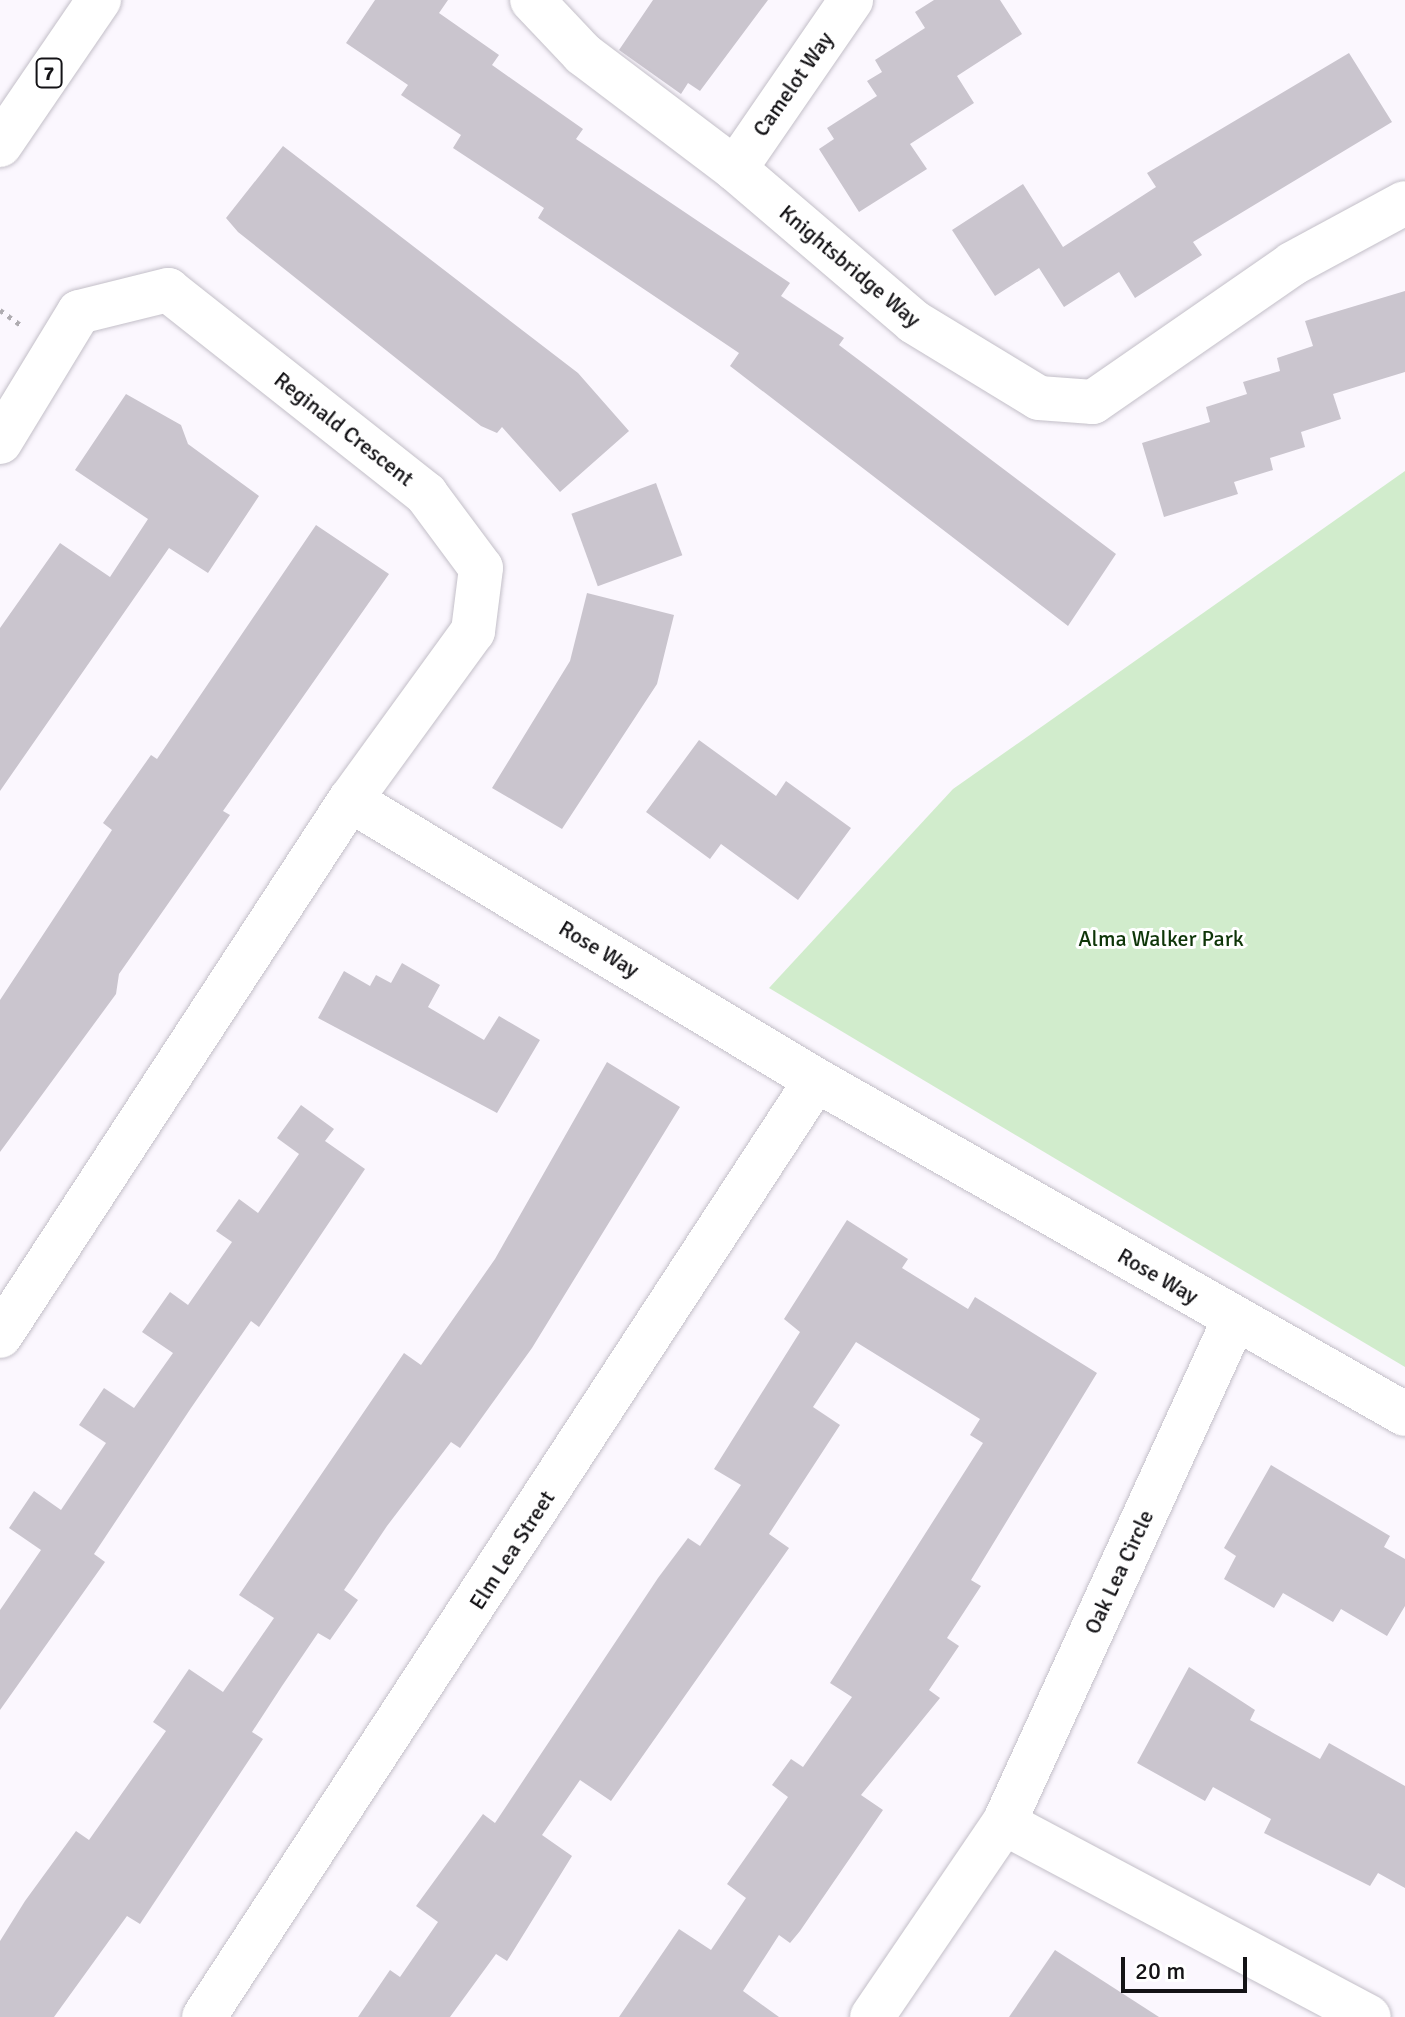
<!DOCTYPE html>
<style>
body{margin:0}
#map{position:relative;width:1405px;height:2017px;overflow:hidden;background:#fbf7fe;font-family:Signika,sans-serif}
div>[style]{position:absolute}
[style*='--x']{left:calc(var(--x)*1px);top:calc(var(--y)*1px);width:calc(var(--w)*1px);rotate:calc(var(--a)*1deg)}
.green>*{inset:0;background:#d1eccc}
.building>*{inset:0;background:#cac5ce;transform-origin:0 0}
.path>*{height:5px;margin-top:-2.5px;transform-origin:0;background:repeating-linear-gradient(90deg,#afacb1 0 4px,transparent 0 10px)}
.roads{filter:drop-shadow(0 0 2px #c3bfc8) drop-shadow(0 0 2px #c3bfc8)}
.minor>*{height:44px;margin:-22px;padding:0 22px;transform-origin:22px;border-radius:22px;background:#fff}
.major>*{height:44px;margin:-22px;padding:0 22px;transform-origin:22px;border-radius:22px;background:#fff}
span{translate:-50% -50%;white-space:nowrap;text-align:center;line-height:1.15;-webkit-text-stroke:6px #fff;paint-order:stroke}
.shield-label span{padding:2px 6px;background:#fff;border:2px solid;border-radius:6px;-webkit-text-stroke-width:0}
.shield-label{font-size:20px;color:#141316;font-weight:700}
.street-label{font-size:22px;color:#141316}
.park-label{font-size:22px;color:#0e3508}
.scale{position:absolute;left:1121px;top:1957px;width:126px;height:36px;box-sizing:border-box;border:4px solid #141316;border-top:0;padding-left:10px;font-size:24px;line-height:28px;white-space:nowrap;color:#141316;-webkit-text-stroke:6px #fff;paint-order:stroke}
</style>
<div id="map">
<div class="green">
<i style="clip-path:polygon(1405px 471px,1405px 1367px,769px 988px,953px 789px)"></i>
</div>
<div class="building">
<i style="clip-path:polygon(375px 0,448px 0,439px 13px,499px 55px,492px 65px,583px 129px,576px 139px,790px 283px,781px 296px,844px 338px,839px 345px,1116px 554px,1068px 626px,730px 366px,739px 353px,538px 218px,544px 208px,453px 148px,461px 135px,401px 95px,408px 85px,346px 43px)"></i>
<i style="clip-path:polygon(653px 0,768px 0,700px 91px,688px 83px,681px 94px,619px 50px)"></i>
<i style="clip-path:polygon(934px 0,1000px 0,1022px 34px,957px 76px,974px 103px,910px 144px,927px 169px,859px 212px,819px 149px,834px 139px,827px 128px,877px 96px,867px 81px,882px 72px,875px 60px,925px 28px,915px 12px)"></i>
<i style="clip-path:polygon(1349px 53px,1392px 122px,1193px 242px,1202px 255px,1135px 298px,1119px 272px,1064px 307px,1039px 268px,995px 296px,952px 230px,1023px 184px,1063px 247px,1156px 187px,1147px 173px)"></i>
<i style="clip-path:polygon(283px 146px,578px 373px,629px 431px,560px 492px,502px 427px,497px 433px,481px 426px,238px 232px,226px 218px)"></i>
<i style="clip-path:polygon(1405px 291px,1405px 372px,1333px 394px,1341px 419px,1301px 432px,1305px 447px,1270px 458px,1273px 470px,1234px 482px,1238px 494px,1164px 517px,1142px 443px,1210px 422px,1206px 407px,1247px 394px,1243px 382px,1280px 371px,1277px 358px,1313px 346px,1305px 321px)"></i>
<i style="clip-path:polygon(126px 394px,181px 425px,188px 444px,259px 496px,208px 573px,169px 548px,0 791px,0 628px,60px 543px,110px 577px,148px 519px,75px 470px)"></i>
<i style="left:656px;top:483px;width:77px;height:90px;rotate:70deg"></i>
<i style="clip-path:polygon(316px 525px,389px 574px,223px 811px,230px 815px,119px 974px,116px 994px,0 1152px,0 1000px,112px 830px,103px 823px,151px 755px,157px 759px)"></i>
<i style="clip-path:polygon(587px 593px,674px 615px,657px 684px,562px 829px,492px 788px,570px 661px)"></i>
<i style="clip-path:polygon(699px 740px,776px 796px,786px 781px,851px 828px,798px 900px,721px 844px,710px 859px,646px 812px)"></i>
<i style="clip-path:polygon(402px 963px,440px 985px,428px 1007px,484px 1040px,499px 1016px,540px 1040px,497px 1113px,318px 1018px,344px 971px,370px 986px,376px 975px,391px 983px)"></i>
<i style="clip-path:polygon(607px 1062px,680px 1107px,532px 1348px,460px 1448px,451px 1442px,387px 1526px,344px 1590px,358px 1600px,330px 1640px,318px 1633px,282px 1686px,252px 1732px,263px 1739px,140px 1924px,127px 1916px,54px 2017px,0 2017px,0 1941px,25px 1901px,76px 1831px,89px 1840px,166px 1731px,153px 1722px,189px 1669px,223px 1692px,274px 1618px,239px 1595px,404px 1353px,421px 1365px,495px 1259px)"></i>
<i style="clip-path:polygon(301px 1105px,334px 1129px,325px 1141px,365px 1169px,259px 1327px,251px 1321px,191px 1408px,94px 1554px,105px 1562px,0 1710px,0 1610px,41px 1550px,9px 1528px,34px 1491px,61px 1510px,106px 1443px,79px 1425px,104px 1388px,134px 1408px,173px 1353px,142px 1332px,170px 1292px,188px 1305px,232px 1242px,216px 1231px,239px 1199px,258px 1213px,299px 1154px,277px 1138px)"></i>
<i style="clip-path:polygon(847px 1220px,908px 1259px,902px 1268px,968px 1309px,975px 1297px,1097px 1373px,971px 1580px,981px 1586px,947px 1638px,959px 1646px,929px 1690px,940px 1698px,861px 1795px,883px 1810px,800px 1931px,790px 1943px,779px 1935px,743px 1991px,779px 2017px,619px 2017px,679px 1929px,711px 1950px,746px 1898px,727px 1884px,788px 1797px,772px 1785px,791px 1759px,803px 1767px,852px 1697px,830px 1683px,983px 1443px,970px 1435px,980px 1419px,856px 1342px,813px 1407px,840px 1425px,769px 1534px,789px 1548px,611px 1801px,580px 1780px,542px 1835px,572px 1856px,507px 1961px,496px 1954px,450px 2017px,358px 2017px,390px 1970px,400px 1977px,438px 1922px,416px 1906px,443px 1869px,483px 1814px,495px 1823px,658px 1578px,688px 1538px,700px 1546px,741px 1485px,714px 1469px,800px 1332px,784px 1319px)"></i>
<i style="clip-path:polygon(1271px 1465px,1390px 1536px,1384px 1547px,1405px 1559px,1405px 1606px,1387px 1636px,1341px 1609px,1333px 1622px,1283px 1593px,1274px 1608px,1224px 1579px,1236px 1556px,1224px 1548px)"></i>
<i style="clip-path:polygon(1189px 1667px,1255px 1710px,1250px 1720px,1320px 1759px,1329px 1743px,1405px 1786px,1405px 1888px,1378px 1873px,1370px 1886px,1264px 1833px,1271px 1819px,1213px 1787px,1205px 1801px,1137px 1763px)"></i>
<i style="clip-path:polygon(1055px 1950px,1114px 1988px,1159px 2017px,1009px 2017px)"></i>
</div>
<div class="path">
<i style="--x:0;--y:310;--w:29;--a:36"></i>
</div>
<div class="roads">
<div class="minor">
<i style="--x:532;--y:0;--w:74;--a:46.6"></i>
<i style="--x:583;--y:54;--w:191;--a:37.1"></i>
<i style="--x:735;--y:169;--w:235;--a:40.5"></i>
<i style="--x:914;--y:322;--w:146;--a:31.3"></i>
<i style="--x:1039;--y:398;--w:54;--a:4.2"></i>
<i style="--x:1093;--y:402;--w:242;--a:-34.7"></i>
<i style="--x:1292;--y:264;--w:128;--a:-28.4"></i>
<i style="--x:735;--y:169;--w:205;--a:-55.5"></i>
<i style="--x:0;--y:442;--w:152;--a:-58.7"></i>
<i style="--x:79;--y:312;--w:92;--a:-13.9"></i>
<i style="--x:168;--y:290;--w:329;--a:38.3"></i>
<i style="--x:426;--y:494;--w:92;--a:53.4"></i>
<i style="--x:481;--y:568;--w:64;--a:97.2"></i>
<i style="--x:473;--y:631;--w:209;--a:126"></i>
<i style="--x:350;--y:800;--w:640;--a:123.14"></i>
<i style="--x:350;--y:800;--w:544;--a:31"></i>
<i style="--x:816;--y:1080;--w:677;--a:29.56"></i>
<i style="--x:1004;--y:1823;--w:413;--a:28"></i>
<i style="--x:204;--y:2017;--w:1119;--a:-56.85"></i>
<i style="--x:872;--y:2017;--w:235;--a:-55.8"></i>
<i style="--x:1004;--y:1823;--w:553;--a:-65.43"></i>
</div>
<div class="major">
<i style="--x:0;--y:145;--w:176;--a:-55.7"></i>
</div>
</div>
<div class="shield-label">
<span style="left:49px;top:73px">7</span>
</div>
<div class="street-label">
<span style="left:793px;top:84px;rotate:-55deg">Camelot Way</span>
<span style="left:850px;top:266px;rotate:40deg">Knightsbridge Way</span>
<span style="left:344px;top:429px;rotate:38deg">Reginald Crescent</span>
<span style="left:599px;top:949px;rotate:31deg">Rose Way</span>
<span style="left:1158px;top:1276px;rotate:30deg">Rose Way</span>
<span style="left:512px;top:1550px;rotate:-57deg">Elm Lea Street</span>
<span style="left:1119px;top:1572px;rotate:-65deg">Oak Lea Circle</span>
</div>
<div class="park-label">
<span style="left:1161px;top:939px">Alma Walker Park</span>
</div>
<div class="scale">20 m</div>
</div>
